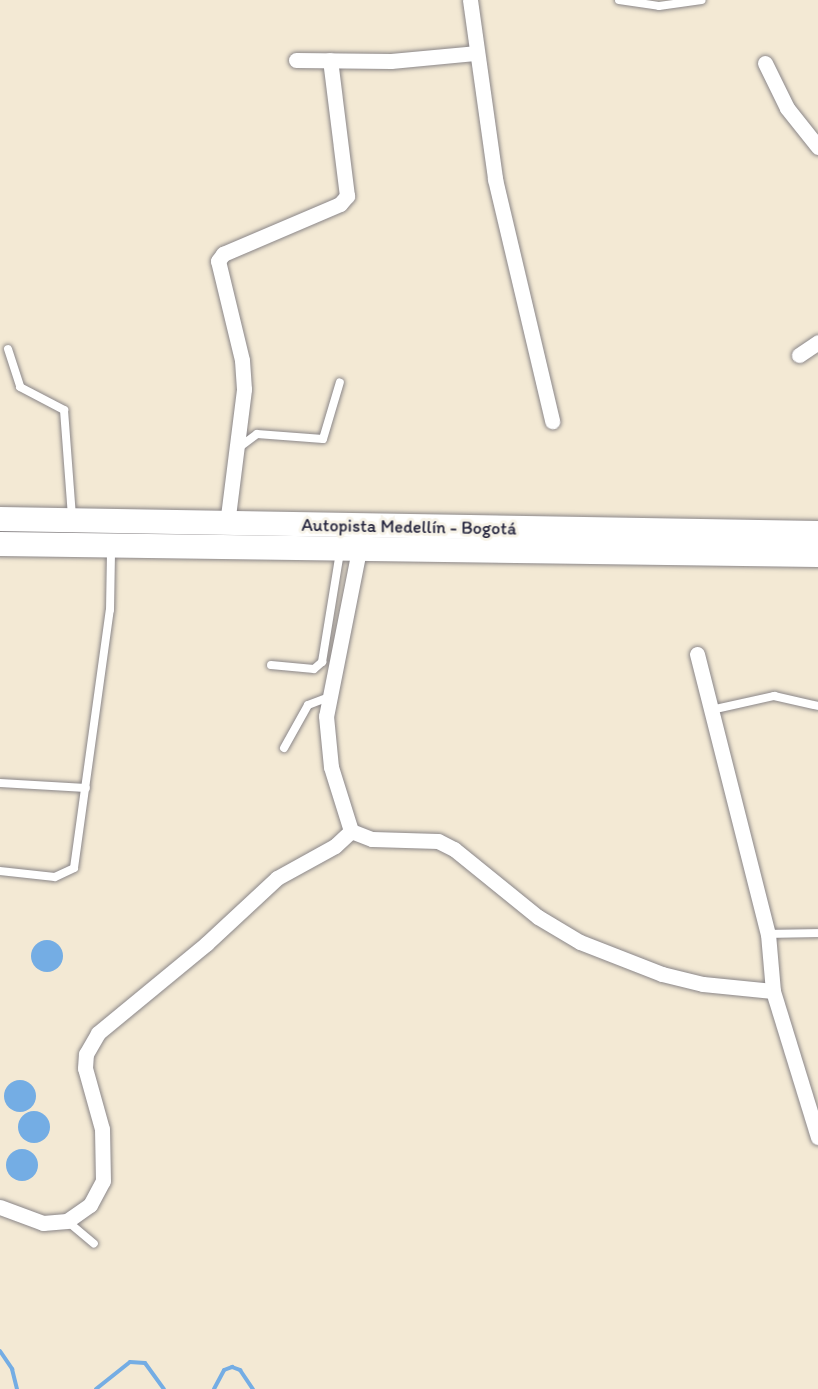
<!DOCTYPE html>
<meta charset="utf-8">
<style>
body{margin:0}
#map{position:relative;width:818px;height:1389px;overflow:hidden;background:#f3e9d4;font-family:Itim,sans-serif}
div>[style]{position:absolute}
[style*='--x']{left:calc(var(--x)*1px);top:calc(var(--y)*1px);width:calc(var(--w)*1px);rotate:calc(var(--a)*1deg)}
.water>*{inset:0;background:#74ade4}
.round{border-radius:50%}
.stream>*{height:4px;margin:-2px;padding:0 2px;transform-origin:2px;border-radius:2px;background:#74ade4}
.roads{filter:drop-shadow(0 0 2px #8a8688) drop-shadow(0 0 2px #8a8688)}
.service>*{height:8px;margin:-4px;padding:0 4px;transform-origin:4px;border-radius:4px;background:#fff}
.minor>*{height:15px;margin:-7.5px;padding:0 7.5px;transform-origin:7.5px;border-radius:7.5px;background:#fff}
.trunk>*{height:24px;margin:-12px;padding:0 12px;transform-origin:12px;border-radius:12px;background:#fff}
span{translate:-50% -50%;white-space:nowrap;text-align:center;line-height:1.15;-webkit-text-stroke:6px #f7f3e8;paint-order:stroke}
.street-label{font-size:18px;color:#22223b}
</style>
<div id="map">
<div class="water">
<i class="round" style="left:31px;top:940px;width:32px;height:32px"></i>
<i class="round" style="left:4px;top:1080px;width:32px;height:32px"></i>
<i class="round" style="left:18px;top:1111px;width:32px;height:32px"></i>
<i class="round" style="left:6px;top:1149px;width:32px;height:32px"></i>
</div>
<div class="stream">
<i style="--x:0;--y:1351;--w:22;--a:56"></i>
<i style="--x:12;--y:1369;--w:21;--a:76"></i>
<i style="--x:96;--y:1389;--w:43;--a:-38.5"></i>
<i style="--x:130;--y:1362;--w:15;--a:4"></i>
<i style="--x:145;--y:1363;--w:32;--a:54"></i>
<i style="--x:214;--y:1389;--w:21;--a:-62"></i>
<i style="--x:224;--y:1370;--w:9;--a:-21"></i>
<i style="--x:232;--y:1367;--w:9;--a:21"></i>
<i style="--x:240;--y:1370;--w:23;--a:56"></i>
</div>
<div class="roads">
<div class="service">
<i style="--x:619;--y:0;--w:40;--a:8.5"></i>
<i style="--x:659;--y:6;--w:43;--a:-7.9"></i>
<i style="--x:8;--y:349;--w:40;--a:72"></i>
<i style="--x:20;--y:387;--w:50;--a:27.6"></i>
<i style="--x:64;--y:410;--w:107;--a:85.7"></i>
<i style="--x:237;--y:449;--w:25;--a:-37"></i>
<i style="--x:257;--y:434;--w:66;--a:4.3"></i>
<i style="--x:323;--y:439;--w:59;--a:-73.4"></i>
<i style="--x:271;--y:665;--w:43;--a:5.3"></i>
<i style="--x:314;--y:669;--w:11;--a:-41"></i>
<i style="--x:322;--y:662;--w:111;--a:-80.7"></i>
<i style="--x:711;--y:710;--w:65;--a:-12.5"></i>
<i style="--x:774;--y:696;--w:45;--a:12.8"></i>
<i style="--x:284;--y:748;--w:49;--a:-60.8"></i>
<i style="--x:308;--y:705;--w:22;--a:-21"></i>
<i style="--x:0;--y:783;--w:86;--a:3.3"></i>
<i style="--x:0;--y:871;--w:55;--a:6.2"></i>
<i style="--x:55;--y:877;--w:21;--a:-25"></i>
<i style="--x:74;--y:868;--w:260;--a:-82.1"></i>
<i style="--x:110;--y:610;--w:60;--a:-89"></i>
<i style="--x:768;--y:934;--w:50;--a:-1.1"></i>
<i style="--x:67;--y:1221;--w:35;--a:40"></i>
</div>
<div class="minor">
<i style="--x:470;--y:0;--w:181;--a:82"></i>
<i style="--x:495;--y:179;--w:249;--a:76.7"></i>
<i style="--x:296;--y:60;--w:95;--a:0.6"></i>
<i style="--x:391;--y:61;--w:84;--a:-5.4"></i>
<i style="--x:765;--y:63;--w:50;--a:63.9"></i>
<i style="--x:787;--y:108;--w:50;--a:51.5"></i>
<i style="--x:799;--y:355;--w:23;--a:-34"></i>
<i style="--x:227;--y:524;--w:136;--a:-82.8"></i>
<i style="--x:244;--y:389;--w:29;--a:-94"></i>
<i style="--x:242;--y:360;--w:102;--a:-103.6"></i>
<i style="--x:218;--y:261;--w:9;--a:-54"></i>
<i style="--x:223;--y:254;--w:127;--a:-23.1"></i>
<i style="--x:340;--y:204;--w:11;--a:-49"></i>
<i style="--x:347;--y:196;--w:137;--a:-97.1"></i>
<i style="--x:359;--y:550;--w:169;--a:101.2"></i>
<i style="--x:326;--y:716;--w:51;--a:84.4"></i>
<i style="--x:331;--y:767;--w:67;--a:72.6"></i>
<i style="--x:351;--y:831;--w:22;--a:21"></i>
<i style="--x:372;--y:839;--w:66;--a:1.7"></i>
<i style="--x:438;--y:841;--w:18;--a:27"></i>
<i style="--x:454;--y:849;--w:108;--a:39"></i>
<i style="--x:538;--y:917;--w:49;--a:30.8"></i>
<i style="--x:580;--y:942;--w:88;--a:21.3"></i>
<i style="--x:662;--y:974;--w:42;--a:13.7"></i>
<i style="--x:703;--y:984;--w:70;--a:5.7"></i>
<i style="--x:773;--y:991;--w:153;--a:72.9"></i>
<i style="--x:697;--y:654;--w:289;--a:75.8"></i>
<i style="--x:768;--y:934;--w:57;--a:85"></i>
<i style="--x:0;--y:1207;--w:46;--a:20.4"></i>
<i style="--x:43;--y:1223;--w:24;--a:-5"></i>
<i style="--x:67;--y:1221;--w:28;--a:-35"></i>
<i style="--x:90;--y:1205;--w:27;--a:-62"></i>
<i style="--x:103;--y:1181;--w:52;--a:-91.1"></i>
<i style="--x:102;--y:1129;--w:63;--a:-105.6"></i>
<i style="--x:85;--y:1068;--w:14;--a:-86"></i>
<i style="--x:86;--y:1054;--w:24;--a:-60"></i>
<i style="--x:98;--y:1033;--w:140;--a:-39.5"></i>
<i style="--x:206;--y:944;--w:97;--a:-42.9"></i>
<i style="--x:277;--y:878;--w:66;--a:-28.9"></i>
<i style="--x:335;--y:846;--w:22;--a:-43"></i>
</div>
<div class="trunk">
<i style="--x:0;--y:519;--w:818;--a:0.98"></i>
<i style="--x:0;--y:544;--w:818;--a:0.77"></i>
</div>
</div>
<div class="street-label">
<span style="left:409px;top:527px;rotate:1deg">Autopista Medellín - Bogotá</span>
</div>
</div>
